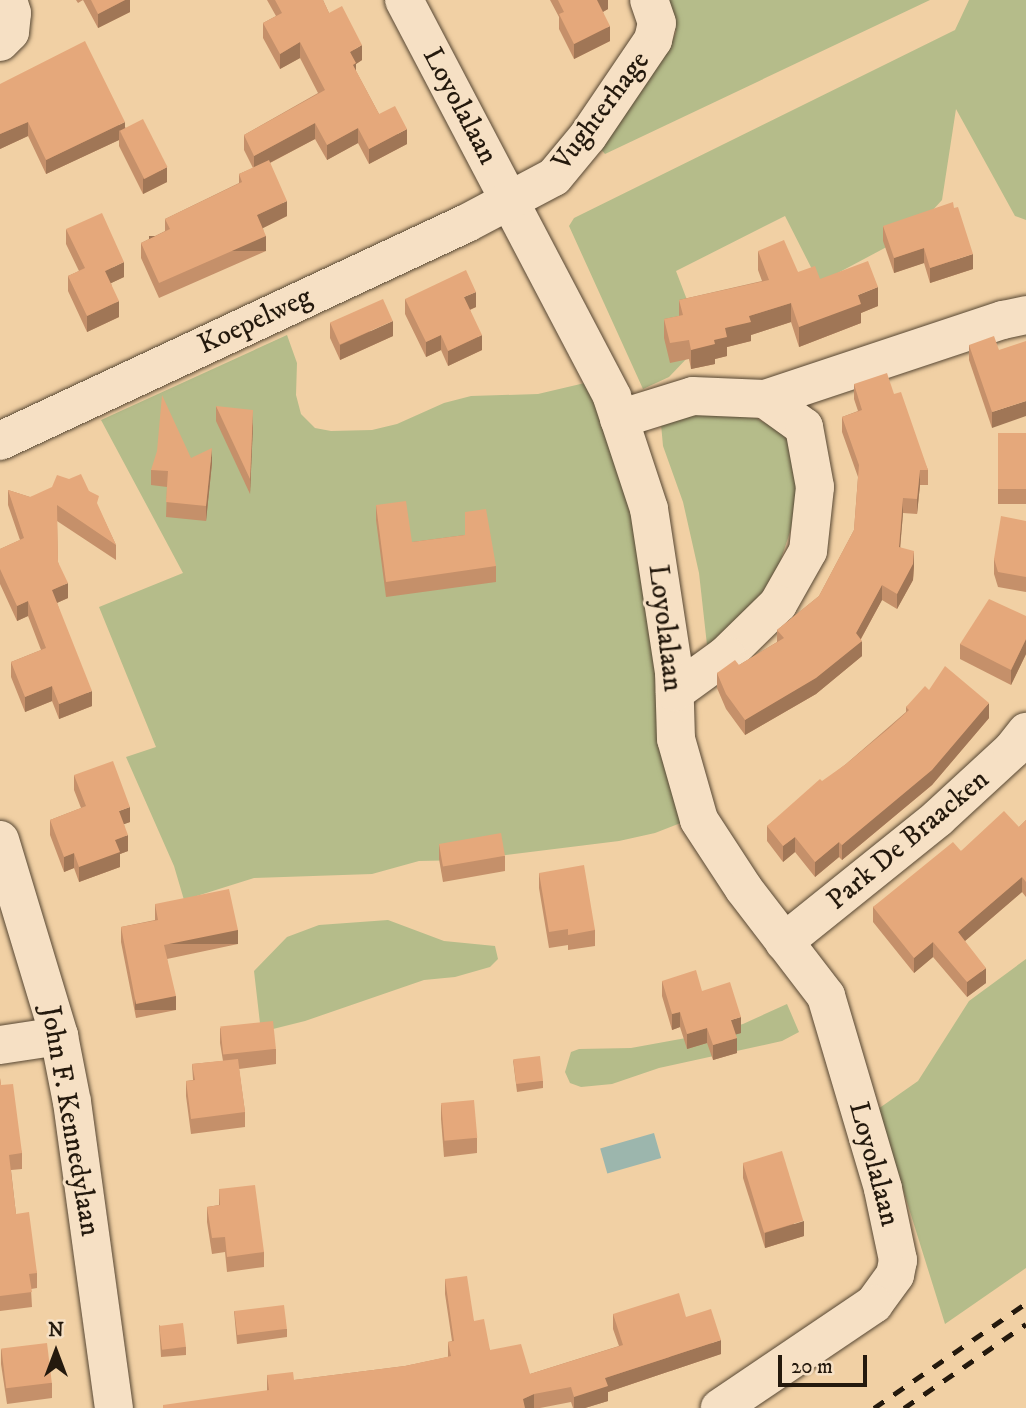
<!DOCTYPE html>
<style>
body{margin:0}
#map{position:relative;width:1026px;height:1408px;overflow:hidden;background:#f1d0a4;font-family:"IM FELL DW Pica",serif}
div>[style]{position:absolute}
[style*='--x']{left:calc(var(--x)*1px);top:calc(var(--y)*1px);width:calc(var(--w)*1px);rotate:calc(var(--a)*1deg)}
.green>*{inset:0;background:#b5bc8a}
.water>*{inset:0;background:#9cb6ad;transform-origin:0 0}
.roads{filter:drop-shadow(0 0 2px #574733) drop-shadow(0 0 2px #574733)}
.minor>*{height:38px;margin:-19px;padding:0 19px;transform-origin:19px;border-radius:19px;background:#f6e0c4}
.rail>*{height:5px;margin-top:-2.5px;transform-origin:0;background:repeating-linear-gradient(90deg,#24190d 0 12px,transparent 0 24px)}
.wall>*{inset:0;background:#c5906a;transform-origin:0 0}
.shaded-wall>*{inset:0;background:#a07656;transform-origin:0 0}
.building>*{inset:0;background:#e5a87b;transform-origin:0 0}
span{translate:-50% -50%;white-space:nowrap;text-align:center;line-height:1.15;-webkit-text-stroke:6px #f6e0c4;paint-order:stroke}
.street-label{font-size:28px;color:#24190d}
.north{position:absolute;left:21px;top:1317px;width:70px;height:70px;-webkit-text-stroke:5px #f6e0c4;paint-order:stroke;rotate:0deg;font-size:19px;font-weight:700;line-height:28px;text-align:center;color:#24190d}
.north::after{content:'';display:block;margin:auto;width:24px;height:32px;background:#24190d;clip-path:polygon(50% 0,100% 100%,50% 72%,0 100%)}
.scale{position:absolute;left:778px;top:1355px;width:89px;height:32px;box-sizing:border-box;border:4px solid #24190d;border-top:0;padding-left:9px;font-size:21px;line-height:24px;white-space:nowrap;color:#24190d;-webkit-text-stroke:5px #f6e0c4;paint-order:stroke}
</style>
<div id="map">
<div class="green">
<i style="clip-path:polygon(667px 0,930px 0,605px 154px,599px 147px,668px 51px,676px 32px)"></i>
<i style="clip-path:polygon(969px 0,1026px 0,1026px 220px,1015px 216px,956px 109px,942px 200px,911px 234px,819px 283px,785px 216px,676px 271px,692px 313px,691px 354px,669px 377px,643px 389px,569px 226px,574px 218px,955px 30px)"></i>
<i style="clip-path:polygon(287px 335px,297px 363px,296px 395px,301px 414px,315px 428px,331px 431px,372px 430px,397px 424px,444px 403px,471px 396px,538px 394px,589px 382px,627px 469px,691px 819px,655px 833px,619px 841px,466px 860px,419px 861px,372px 874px,254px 878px,184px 900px,174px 866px,126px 757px,156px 747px,99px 607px,183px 573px,101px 420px)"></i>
<i style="clip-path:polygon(676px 410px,756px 418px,781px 432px,793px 446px,800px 476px,794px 520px,780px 562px,761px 595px,724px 633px,707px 645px,699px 573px,683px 502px,663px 446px,661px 424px)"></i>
<i style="clip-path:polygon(388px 920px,444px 941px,495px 946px,498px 959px,490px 967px,455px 977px,424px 980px,305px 1021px,261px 1032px,254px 971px,287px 937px,319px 925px)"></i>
<i style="clip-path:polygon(1026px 959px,1026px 1268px,945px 1324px,878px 1109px,918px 1081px,969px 1001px)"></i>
<i style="clip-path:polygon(787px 1004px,799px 1032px,782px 1041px,659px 1068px,612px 1084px,581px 1087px,570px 1083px,565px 1072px,571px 1052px,579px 1049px,631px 1048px,708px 1034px,743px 1024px)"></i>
</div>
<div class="water">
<i style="left:654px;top:1133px;width:26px;height:56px;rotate:74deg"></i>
</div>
<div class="roads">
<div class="minor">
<i style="--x:404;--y:0;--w:448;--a:62.3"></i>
<i style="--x:612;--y:397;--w:118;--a:71.7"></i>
<i style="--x:649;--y:509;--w:165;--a:81.3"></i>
<i style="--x:674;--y:672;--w:67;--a:88.3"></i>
<i style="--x:676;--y:739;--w:84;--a:74.1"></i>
<i style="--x:699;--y:820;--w:82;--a:56.9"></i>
<i style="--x:744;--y:889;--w:135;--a:52.5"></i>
<i style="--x:826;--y:996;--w:201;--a:73.5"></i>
<i style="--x:883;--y:1189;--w:73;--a:78.1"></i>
<i style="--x:898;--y:1260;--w:15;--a:101"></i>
<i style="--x:895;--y:1275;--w:36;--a:126"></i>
<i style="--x:874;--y:1304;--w:186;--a:146"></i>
<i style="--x:0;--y:42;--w:14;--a:-45"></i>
<i style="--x:10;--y:32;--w:19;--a:-84"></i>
<i style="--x:12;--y:13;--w:14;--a:-107"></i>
<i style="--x:765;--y:399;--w:251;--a:-18.4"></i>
<i style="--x:1003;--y:320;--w:24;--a:-12"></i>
<i style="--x:619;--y:419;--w:77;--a:-17.3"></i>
<i style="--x:693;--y:396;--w:72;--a:2.4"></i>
<i style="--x:765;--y:399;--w:48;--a:35.7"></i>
<i style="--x:804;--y:427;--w:61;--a:79.6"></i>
<i style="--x:815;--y:487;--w:64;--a:96.2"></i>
<i style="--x:808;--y:551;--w:61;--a:119.5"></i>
<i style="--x:778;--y:604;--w:73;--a:135.6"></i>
<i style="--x:726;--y:655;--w:63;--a:144"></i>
<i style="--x:0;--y:441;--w:515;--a:-25.02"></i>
<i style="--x:467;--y:223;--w:98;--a:-27.9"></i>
<i style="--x:554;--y:177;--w:53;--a:-50.3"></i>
<i style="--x:588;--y:136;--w:116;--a:-55.9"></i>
<i style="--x:653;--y:40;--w:17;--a:-77"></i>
<i style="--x:657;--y:23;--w:24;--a:-109"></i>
<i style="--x:0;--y:840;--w:205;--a:73.2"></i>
<i style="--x:59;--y:1036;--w:67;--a:78.9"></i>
<i style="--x:72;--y:1102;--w:309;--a:82.2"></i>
<i style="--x:784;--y:942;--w:198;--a:-38.8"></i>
<i style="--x:938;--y:818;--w:100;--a:-42.6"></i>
<i style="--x:1012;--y:750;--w:23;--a:-52"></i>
<i style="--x:0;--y:1045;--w:60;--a:-8.7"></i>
</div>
</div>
<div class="rail">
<i style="--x:874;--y:1408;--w:185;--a:-34.6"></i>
<i style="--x:904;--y:1408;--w:148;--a:-34.5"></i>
</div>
<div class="wall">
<i style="clip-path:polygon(76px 0,130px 0,130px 12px,98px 28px,83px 0,78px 3px)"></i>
<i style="clip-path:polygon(267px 0,323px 0,329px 13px,362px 60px,356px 64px,356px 71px,379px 114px,407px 144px,369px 164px,358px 143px,327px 160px,315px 139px,270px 163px,287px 216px,263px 228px,266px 251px,159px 298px,141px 258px,141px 243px,165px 231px,165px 219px,239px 183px,239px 174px,253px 168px,244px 150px,244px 135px,318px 93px,300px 58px,280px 69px,263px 38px,263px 23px,276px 16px)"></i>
<i style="clip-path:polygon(550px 0,608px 0,608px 9px,603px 12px,610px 41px,574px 59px,559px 29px,559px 17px)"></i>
<i style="clip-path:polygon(0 84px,125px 127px,167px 182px,143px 194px,119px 146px,119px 140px,46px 174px,28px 136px,0 149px)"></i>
<i style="clip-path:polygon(883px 226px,973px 269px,930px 283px,924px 263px,894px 273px,883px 241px)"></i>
<i style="clip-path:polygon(66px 229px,124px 277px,111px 283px,119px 317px,87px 332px,68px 291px,68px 276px,79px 271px,66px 244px)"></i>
<i style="clip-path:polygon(758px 251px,798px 272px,820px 279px,878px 306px,861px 313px,861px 323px,799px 347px,791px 322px,751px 335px,751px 341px,727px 347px,727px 356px,715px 359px,715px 364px,691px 369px,689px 359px,670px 363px,664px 338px,664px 319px,679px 316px,679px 300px,762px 281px,758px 270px)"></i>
<i style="clip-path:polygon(405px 299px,476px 307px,470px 310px,482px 350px,448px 366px,441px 350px,426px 357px,405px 314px)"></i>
<i style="clip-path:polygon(330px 323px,393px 336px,340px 360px,330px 338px)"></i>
<i style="clip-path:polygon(969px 345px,999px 350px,992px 428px,969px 360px)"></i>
<i style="clip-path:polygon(854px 384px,894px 394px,928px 470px,928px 485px,920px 485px,917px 514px,903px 513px,900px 547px,914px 566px,913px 580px,897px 609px,882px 600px,861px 639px,862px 656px,816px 694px,745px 735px,726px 709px,717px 688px,717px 673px,739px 665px,777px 642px,777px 630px,819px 596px,854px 530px,858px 477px,842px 432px,842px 417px,858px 411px,854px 399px)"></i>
<i style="clip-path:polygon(216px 406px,253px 425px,250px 494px,216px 421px)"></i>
<i style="left:1026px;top:433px;width:71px;height:28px;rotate:90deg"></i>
<i style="clip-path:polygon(191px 458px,212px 463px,206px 521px,166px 517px,167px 487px,151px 485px,151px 470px)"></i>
<i style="clip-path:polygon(8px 490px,30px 497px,89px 491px,99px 509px,116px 545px,116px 560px,57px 521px,58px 562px,68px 598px,57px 603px,92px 706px,59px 719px,52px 701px,25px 712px,11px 677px,11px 662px,41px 650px,28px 616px,17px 621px,0 584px,0 549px,20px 540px,8px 505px)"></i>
<i style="clip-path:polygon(376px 505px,412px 542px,465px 535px,496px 566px,496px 582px,386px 597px,376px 520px)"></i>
<i style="clip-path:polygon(1026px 521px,1026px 592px,998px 587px,994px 574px,994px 559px)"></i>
<i style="clip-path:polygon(1026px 616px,1026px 654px,1011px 685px,960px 659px,960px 644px)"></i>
<i style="clip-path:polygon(929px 690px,989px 718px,932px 785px,842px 860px,839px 857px,815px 877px,795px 852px,783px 862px,767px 841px,767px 826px,846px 764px,906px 712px,906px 707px)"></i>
<i style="clip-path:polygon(74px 775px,130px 822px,124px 824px,128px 851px,120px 854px,120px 867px,79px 882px,74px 868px,64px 872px,50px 835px,50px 820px,81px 808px,74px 790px)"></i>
<i style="clip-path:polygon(1026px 820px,1026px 897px,1022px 892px,965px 941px,986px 983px,967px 997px,933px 957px,914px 973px,873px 922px,873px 907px,961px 851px,1019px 827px)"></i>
<i style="clip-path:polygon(439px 844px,505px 856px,505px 871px,443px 882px,439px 859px)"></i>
<i style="clip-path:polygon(539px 873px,595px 930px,595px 946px,568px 950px,568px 945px,549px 948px,539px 888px)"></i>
<i style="clip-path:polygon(155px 904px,238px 944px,167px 959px,176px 1010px,136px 1018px,121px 942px,121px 927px,155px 920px)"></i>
<i style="clip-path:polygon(662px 981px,741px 1033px,736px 1034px,737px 1053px,713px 1060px,707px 1043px,687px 1049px,680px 1027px,672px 1030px,662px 996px)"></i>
<i style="clip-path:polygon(220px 1028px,276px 1049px,276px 1064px,239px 1069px,245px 1112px,245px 1127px,191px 1134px,186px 1096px,186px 1081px,193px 1080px,192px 1064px,223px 1061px,220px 1043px)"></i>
<i style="clip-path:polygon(513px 1060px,543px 1081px,543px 1088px,517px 1092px)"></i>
<i style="clip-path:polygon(0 1078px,1px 1085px,22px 1153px,22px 1169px,11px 1170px,16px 1214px,37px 1273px,37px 1288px,31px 1289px,32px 1307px,0 1311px)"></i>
<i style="clip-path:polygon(441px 1104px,477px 1138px,477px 1153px,444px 1157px,441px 1119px)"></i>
<i style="clip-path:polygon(743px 1163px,804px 1236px,765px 1248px,743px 1178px)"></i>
<i style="clip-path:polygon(219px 1189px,264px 1252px,264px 1267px,227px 1272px,225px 1252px,212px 1254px,207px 1222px,207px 1207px,219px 1205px)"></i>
<i style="clip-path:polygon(445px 1279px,474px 1321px,490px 1350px,530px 1374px,619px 1346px,613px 1329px,613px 1314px,686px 1317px,721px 1354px,608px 1392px,608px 1401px,585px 1408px,573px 1408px,571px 1402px,540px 1408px,163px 1408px,267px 1391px,267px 1375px,294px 1380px,405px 1366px,448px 1357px,448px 1342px,452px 1341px,445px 1294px)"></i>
<i style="clip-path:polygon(234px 1311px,287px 1329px,287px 1337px,237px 1344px)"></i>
<i style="clip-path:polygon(159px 1325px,186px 1347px,186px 1355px,161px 1357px)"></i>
<i style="clip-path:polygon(1px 1349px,52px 1383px,52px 1398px,7px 1404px,1px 1364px)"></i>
</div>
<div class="shaded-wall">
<i style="clip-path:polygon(125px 0,130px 0,130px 12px,98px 28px,98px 14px)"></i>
<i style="clip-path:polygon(597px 0,608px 0,608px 9px,597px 15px)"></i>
<i style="clip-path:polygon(610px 26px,610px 41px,574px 59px,574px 44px)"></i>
<i style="clip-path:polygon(300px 42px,300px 58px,280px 69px,280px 54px)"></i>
<i style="clip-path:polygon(362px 45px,362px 60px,356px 64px,356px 78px,350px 52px)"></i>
<i style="clip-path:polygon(28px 122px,28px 136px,0 149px,0 134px)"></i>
<i style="clip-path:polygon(125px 122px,125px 137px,119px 130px,119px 140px,46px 174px,46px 160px)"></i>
<i style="clip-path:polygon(315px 123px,315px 139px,254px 171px,254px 156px)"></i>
<i style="clip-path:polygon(358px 128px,358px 143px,327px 160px,327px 145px)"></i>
<i style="clip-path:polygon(407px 129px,407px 144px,369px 164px,369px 149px)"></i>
<i style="clip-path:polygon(167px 167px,167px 182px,143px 194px,143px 179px)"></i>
<i style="clip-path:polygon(287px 201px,287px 216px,257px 231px,257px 215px)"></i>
<i style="left:266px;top:236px;width:15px;height:117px;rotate:90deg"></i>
<i style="clip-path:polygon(924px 248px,924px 263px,894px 273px,894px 258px)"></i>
<i style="clip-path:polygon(973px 254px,973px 269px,930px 283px,930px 268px)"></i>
<i style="clip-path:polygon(124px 262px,124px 277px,105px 286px,105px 271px)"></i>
<i style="clip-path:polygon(878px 287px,878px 306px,861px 313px,861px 323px,799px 347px,799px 327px,858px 295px)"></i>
<i style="clip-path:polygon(476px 292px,476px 307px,464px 312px,464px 297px)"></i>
<i style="clip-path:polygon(119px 301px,119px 317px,87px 332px,87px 316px)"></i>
<i style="clip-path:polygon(791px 303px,791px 322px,751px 335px,751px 341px,727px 347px,727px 356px,715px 359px,715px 364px,691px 369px,691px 350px,714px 340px,725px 328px,749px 316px)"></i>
<i style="clip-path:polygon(393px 321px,393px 336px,340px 360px,340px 345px)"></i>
<i style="clip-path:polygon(441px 335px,441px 350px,426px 357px,426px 342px)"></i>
<i style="clip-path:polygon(482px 335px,482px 350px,448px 366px,448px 351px)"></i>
<i style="clip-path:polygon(1026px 401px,1026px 416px,992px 428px,992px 412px)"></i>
<i style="clip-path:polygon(253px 410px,253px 425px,250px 494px,250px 479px)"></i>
<i style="clip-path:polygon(212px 448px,212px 463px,206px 521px,206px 506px)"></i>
<i style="clip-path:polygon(920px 470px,920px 485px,917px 514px,917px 499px)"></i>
<i style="clip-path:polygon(903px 498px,903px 513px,899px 562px,899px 547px)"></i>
<i style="clip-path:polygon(914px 551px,914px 566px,913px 580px,897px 609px,897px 594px)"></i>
<i style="clip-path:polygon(68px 583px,68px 598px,52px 605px,52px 590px)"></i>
<i style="clip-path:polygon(882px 585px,882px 600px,858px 644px,862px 641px,862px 656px,816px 694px,745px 735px,745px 720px,856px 633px)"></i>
<i style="clip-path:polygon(28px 601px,28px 616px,17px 621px,17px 606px)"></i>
<i style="clip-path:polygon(1026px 639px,1026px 654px,1011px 685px,1011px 670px)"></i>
<i style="clip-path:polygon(52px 686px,52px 701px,25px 712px,25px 697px)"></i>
<i style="clip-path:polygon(92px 691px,92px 706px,59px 719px,59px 704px)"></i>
<i style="clip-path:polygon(989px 703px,989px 718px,932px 785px,842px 860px,842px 845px)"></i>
<i style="clip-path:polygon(130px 807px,130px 822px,119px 826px,119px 811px)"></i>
<i style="clip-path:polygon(128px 835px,128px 851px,120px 854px,120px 867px,79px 882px,79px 867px,115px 840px)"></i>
<i style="clip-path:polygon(795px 837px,795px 852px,783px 862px,783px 846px)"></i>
<i style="clip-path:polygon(839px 842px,839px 857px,815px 877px,815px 862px)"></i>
<i style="clip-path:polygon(74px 853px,74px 868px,64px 872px,64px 857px)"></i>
<i style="clip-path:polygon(1022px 877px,1022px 892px,958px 947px,958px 932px)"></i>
<i style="left:238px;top:930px;width:14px;height:76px;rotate:90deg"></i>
<i style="clip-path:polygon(933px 942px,933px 957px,914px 973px,914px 958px)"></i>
<i style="clip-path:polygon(986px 968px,986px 983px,967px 997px,967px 982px)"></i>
<i style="left:176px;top:996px;width:14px;height:41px;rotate:90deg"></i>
<i style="clip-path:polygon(680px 1012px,680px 1027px,672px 1030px,672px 1014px)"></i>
<i style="clip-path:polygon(741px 1017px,741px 1033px,731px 1036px,731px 1020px)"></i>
<i style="clip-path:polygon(707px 1028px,707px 1043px,687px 1049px,687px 1034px)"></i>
<i style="clip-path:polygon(737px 1038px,737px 1053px,713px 1060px,713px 1045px)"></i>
<i style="clip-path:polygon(804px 1221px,804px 1236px,765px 1248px,765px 1233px)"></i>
<i style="clip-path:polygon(721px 1340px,721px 1354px,608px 1392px,608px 1401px,585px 1408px,574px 1408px,574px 1397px,605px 1378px)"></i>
<i style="clip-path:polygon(534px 1394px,534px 1408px,523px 1408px,523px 1399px)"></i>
</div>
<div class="building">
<i style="clip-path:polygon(91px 0,125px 0,98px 14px)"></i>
<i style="clip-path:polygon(275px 0,323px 0,329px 13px,342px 6px,362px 45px,350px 52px,356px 63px,353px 65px,379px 114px,395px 106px,407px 129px,369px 149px,358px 128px,327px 145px,315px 123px,254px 156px,244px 135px,325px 90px,300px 42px,280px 54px,263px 23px,282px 13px)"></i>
<i style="clip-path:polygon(558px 0,597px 0,610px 26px,574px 44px,559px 14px,564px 12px)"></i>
<i style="clip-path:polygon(85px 41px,125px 122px,46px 160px,28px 122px,0 134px,0 84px)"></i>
<i style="left:143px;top:119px;width:54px;height:26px;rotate:63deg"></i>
<i style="clip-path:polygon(269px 160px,287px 201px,257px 215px,266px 236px,159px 283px,141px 243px,170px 229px,165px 219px,242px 182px,239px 174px)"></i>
<i style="clip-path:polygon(953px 202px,954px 208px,958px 207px,973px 254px,930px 268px,924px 248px,894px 258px,883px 226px)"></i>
<i style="clip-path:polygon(102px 213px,124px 262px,105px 271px,119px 301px,87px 316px,68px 276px,85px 268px,66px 229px)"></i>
<i style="clip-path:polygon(784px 240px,798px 272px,815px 266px,820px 279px,868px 261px,878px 287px,858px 295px,861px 304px,799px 327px,791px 303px,749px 316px,751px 322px,725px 328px,727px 337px,714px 340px,715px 344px,691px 350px,689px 340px,670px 343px,664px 319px,683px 315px,679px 300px,769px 280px,758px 251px)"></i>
<i style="clip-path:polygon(466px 270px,476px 292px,464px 297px,482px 335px,448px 351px,441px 335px,426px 342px,405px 299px)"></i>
<i style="left:383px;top:299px;width:24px;height:58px;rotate:66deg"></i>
<i style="clip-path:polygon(994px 336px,999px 350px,1026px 341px,1026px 401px,992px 412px,969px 345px)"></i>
<i style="clip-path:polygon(887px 373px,894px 394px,901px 392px,928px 470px,920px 470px,917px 499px,903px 498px,899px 547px,914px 551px,913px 564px,897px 594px,882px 585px,856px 633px,862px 641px,816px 678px,745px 720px,726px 694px,717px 673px,735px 660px,739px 665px,784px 638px,777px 630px,819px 596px,854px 530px,859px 465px,842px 417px,862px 410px,854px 384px)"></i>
<i style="clip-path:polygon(162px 395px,191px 458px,212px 448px,206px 506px,166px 502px,168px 471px,151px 470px,157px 451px)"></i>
<i style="clip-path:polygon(216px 406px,253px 410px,250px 479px)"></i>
<i style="left:1026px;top:433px;width:56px;height:28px;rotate:90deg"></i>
<i style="clip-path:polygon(81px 474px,89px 491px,99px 496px,97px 503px,116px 545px,57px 505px,58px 562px,68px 583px,52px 590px,92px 691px,59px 704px,52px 686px,25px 697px,11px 662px,46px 648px,28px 601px,17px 606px,0 569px,0 549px,24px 538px,8px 490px,30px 497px,52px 487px,57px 475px,69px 479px)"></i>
<i style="clip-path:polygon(406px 501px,412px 542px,465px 535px,465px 512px,486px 509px,496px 566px,386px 582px,376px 505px)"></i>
<i style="clip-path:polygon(1001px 516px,1026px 521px,1026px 577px,998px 572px,994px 559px)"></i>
<i style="clip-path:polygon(989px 599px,1026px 616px,1026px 639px,1011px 670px,960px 644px)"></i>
<i style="clip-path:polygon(945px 666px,989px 703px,932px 770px,842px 845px,839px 842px,815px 862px,795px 837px,783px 846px,767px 826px,820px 779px,822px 781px,846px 764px,888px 729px,909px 710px,906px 707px,925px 686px,929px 690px)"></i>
<i style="clip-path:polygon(113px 761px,130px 807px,119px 811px,128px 835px,115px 840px,120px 852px,79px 867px,74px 853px,64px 857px,50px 820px,86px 806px,74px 775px)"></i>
<i style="clip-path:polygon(1004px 811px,1019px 827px,1026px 820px,1026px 882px,1022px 877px,958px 932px,986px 968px,967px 982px,933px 942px,914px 958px,873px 907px,953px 842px,961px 851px)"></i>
<i style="left:501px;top:833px;width:23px;height:63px;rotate:80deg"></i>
<i style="clip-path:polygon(584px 865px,595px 930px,568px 935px,568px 929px,549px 932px,539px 873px)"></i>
<i style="clip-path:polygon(229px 889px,238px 930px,164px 945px,176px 996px,136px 1004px,121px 927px,158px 920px,155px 904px)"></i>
<i style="clip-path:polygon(696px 970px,702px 991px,730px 982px,741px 1017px,731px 1020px,737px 1038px,713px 1045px,707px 1028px,687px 1034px,680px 1012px,672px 1014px,662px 981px)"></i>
<i style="left:273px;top:1021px;width:28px;height:53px;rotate:84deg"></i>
<i style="left:540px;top:1056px;width:25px;height:27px;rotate:83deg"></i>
<i style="clip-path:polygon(238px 1059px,245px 1112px,191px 1119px,186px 1081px,195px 1080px,192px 1064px)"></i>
<i style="clip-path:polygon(0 1078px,1px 1085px,13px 1084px,22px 1153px,9px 1155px,16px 1214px,29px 1212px,37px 1273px,29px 1274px,32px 1292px,0 1296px)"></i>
<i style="left:474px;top:1100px;width:38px;height:33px;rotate:85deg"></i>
<i style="left:782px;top:1151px;width:73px;height:41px;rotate:73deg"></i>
<i style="clip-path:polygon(255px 1185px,264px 1252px,227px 1257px,225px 1237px,212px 1238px,207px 1207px,220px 1205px,219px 1189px)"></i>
<i style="clip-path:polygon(467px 1276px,474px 1321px,484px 1319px,490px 1350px,521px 1344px,530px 1374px,623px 1345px,613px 1314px,679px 1293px,686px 1317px,711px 1309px,721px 1340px,605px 1378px,608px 1386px,574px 1397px,571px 1387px,534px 1394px,523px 1399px,525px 1408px,163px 1408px,163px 1405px,269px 1390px,267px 1375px,293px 1372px,294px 1380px,405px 1366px,451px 1356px,448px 1342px,454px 1341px,445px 1279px)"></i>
<i style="left:284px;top:1305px;width:24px;height:50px;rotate:83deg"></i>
<i style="left:183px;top:1323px;width:24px;height:24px;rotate:83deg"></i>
<i style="left:47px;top:1343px;width:40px;height:46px;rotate:83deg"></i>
</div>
<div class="street-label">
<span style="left:460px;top:106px;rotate:62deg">Loyolalaan</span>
<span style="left:601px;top:111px;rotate:-53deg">Vughterhage</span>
<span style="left:255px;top:321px;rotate:-25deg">Koepelweg</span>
<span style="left:665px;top:628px;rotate:83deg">Loyolalaan</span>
<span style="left:908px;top:840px;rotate:-40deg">Park De Braacken</span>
<span style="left:70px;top:1121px;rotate:80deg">John F. Kennedylaan</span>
<span style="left:874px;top:1164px;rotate:75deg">Loyolalaan</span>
</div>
<div class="north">N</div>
<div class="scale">20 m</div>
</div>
